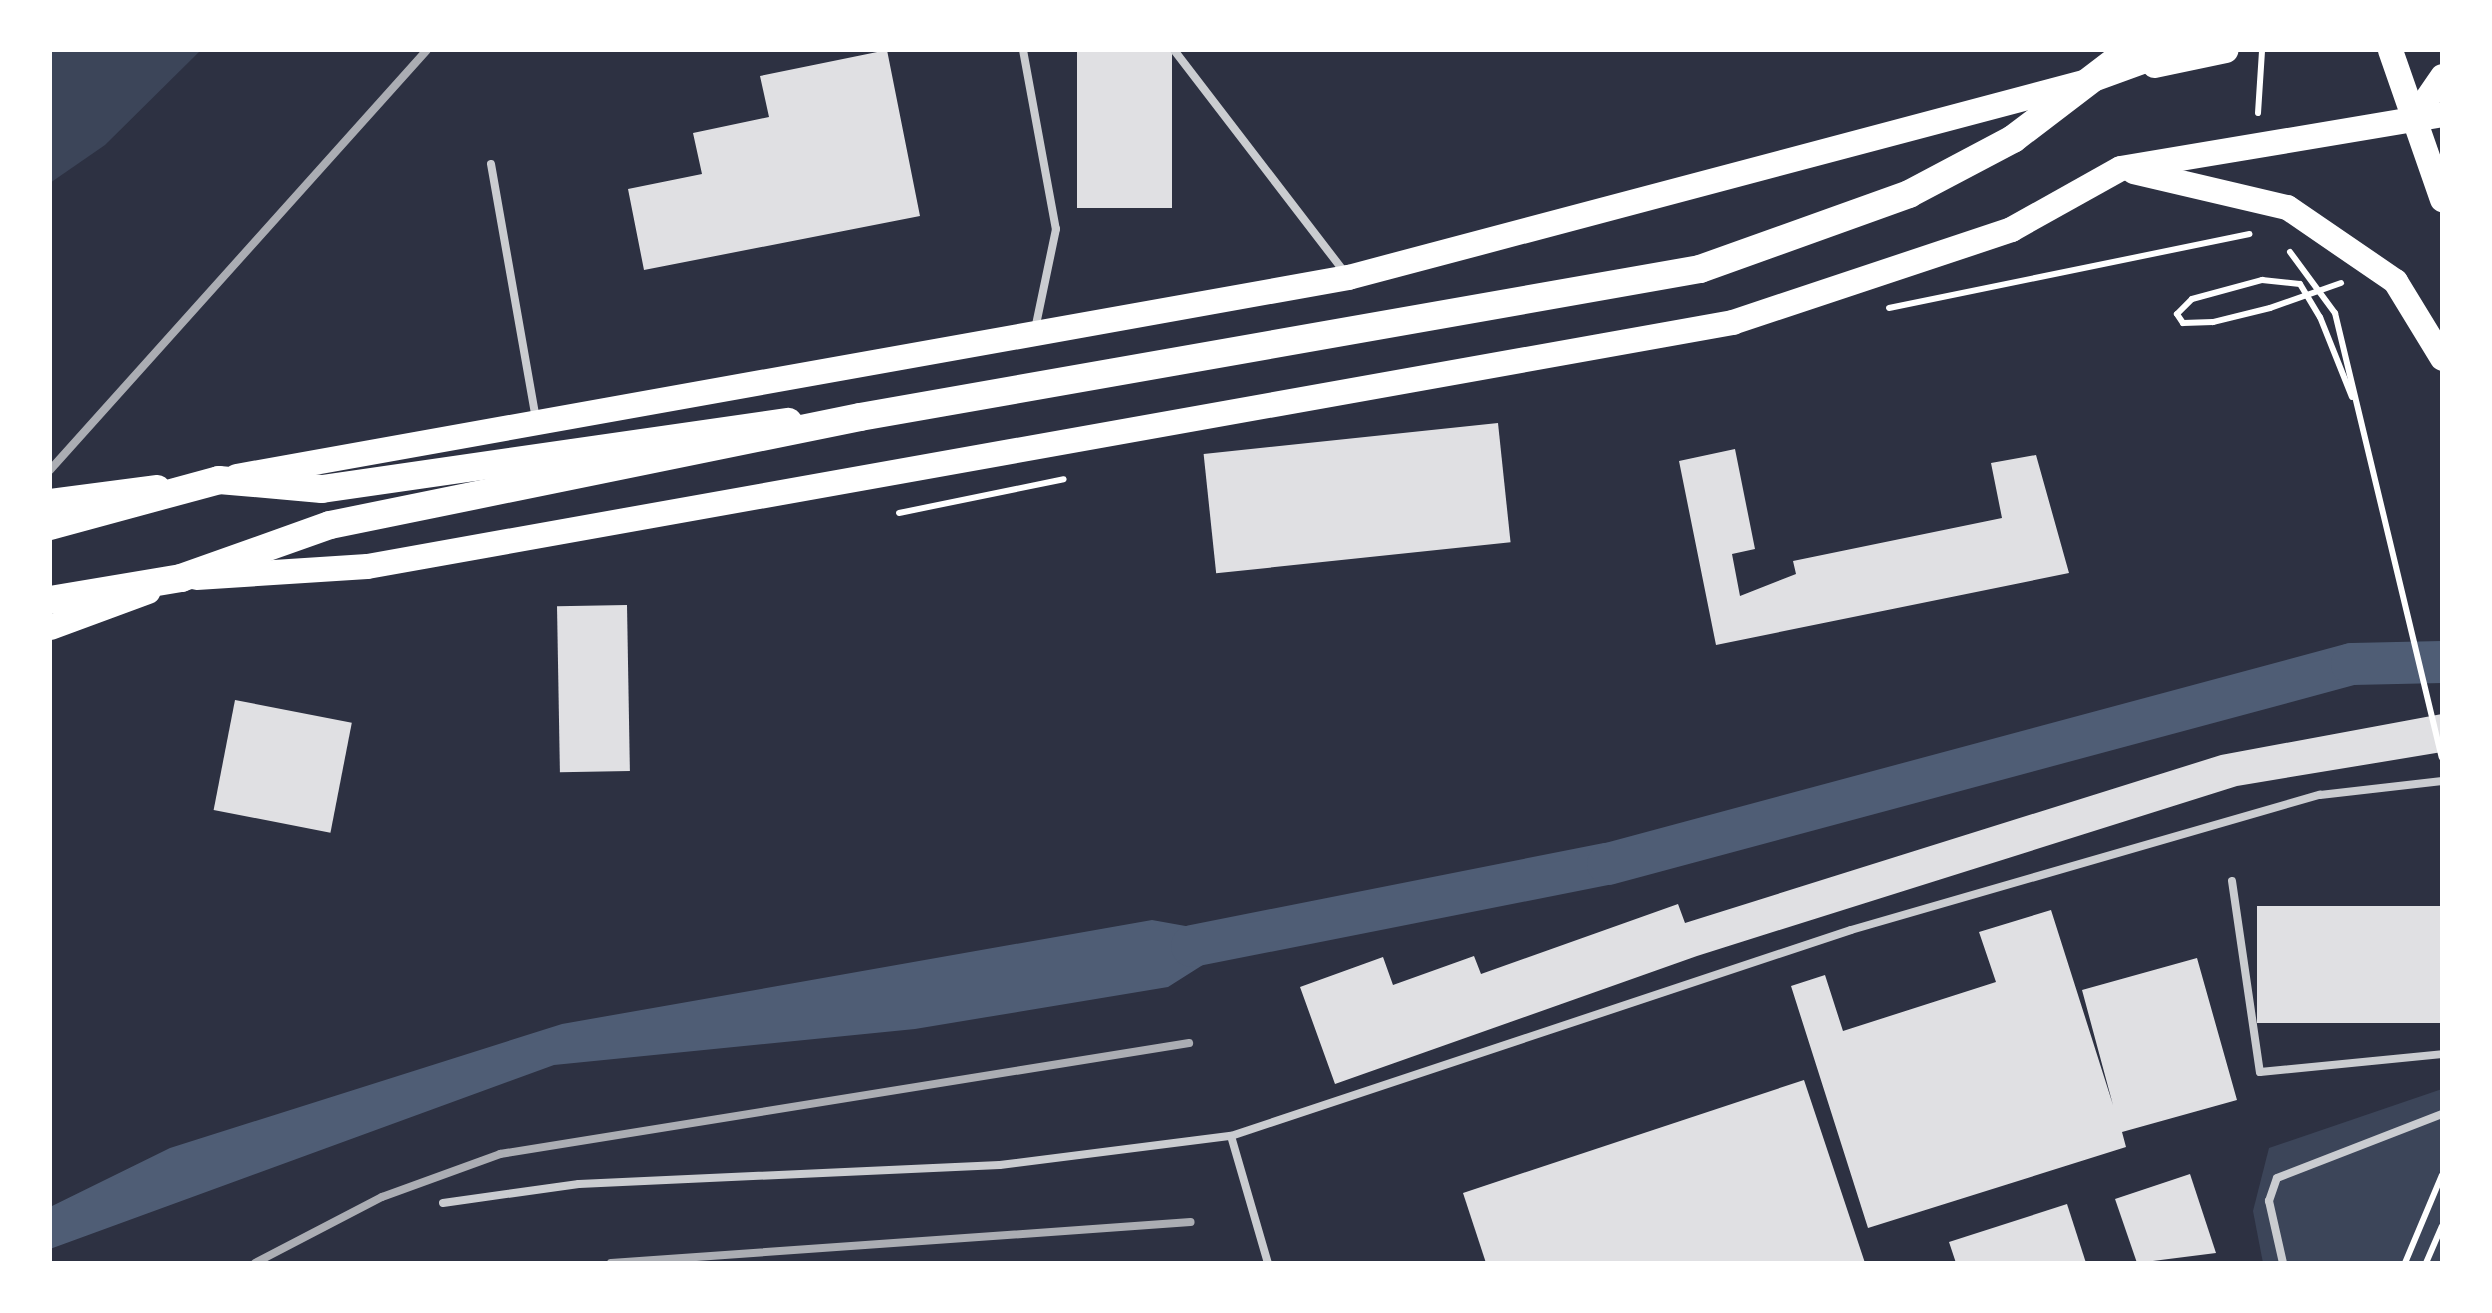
<!DOCTYPE html>
<style>
body{margin:0}
#map{position:relative;width:2492px;height:1313px;overflow:hidden;background:#2d3142;font-family:"PT Sans Narrow",sans-serif}
div>[style]{position:absolute}
[style*='--x']{left:calc(var(--x)*1px);top:calc(var(--y)*1px);width:calc(var(--w)*1px);rotate:calc(var(--a)*1deg)}
.green>*{inset:0;background:#3c4559}
.water>*{inset:0;background:#4f5d75}
.canal>*{height:42px;margin:-21px;padding:0 21px;transform-origin:21px;border-radius:21px;background:#4f5d75}
.building>*{inset:0;background:#e0e0e3;transform-origin:0 0}
.path>*{height:6px;margin:-3px;padding:0 3px;transform-origin:3px;border-radius:3px;background:#fff}
.service>*{height:8px;margin:-4px;padding:0 4px;transform-origin:4px;border-radius:4px;background:#caccd0}
.primary>*{height:25px;margin:-12.5px;padding:0 12.5px;transform-origin:12.5px;border-radius:12.5px;background:#fff}
.trunk>*{height:28px;margin:-14px;padding:0 14px;transform-origin:14px;border-radius:14px;background:#fff}
.rail>*{height:8px;margin:-4px;padding:0 4px;transform-origin:4px;border-radius:4px;background:#abadb3}
span{translate:-50% -50%;white-space:nowrap;text-align:center;line-height:1.15;-webkit-text-stroke:8px #fff;paint-order:stroke}
.frame{position:absolute;inset:0;border:52px solid #fff;pointer-events:none}
</style>
<div id="map">
<div class="green">
<i style="clip-path:polygon(50px 50px,201px 50px,105px 145px,50px 183px)"></i>
<i style="clip-path:polygon(2442px 1089px,2442px 1263px,2263px 1263px,2253px 1211px,2269px 1148px)"></i>
</div>
<div class="water">
<i style="clip-path:polygon(1152px 920px,1247px 937px,1168px 987px,915px 1029px,554px 1065px,50px 1249px,50px 1207px,170px 1148px,562px 1024px)"></i>
</div>
<div class="canal">
<i style="--x:1192;--y:946;--w:424;--a:-11.2"></i>
<i style="--x:1608;--y:864;--w:770;--a:-15.05"></i>
<i style="--x:2352;--y:664;--w:90;--a:-1.3"></i>
</div>
<div class="building">
<i style="clip-path:polygon(887px 50px,920px 216px,644px 270px,628px 189px,702px 174px,693px 133px,769px 117px,760px 76px)"></i>
<i style="left:1077px;top:50px;width:95px;height:158px"></i>
<i style="left:1498px;top:423px;width:120px;height:296px;rotate:84deg"></i>
<i style="clip-path:polygon(1735px 449px,1755px 549px,1732px 554px,1740px 596px,1796px 574px,1793px 561px,2002px 518px,1991px 463px,2036px 455px,2069px 573px,1716px 645px,1679px 461px)"></i>
<i style="left:627px;top:605px;width:166px;height:70px;rotate:89deg"></i>
<i style="left:235px;top:700px;width:119px;height:112px;rotate:11deg"></i>
<i style="clip-path:polygon(2442px 714px,2442px 752px,2237px 786px,1697px 956px,1335px 1084px,1300px 987px,1383px 957px,1393px 985px,1474px 956px,1481px 974px,1678px 904px,1685px 923px,2221px 755px)"></i>
<i style="left:2442px;top:906px;width:117px;height:185px;rotate:90deg"></i>
<i style="clip-path:polygon(2051px 910px,2113px 1105px,2082px 990px,2197px 958px,2237px 1100px,2122px 1132px,2126px 1147px,1868px 1228px,1791px 986px,1825px 975px,1843px 1031px,1996px 982px,1979px 932px)"></i>
<i style="clip-path:polygon(1804px 1080px,1865px 1263px,1486px 1263px,1463px 1193px)"></i>
<i style="clip-path:polygon(2190px 1174px,2216px 1253px,2137px 1263px,2115px 1199px)"></i>
<i style="clip-path:polygon(2067px 1204px,2086px 1263px,1956px 1263px,1949px 1242px)"></i>
</div>
<div class="path">
<i style="--x:2258;--y:113;--w:62;--a:-86.3"></i>
<i style="--x:2290;--y:252;--w:76;--a:53.6"></i>
<i style="--x:2335;--y:313;--w:457;--a:76.5"></i>
<i style="--x:2341;--y:283;--w:75;--a:160.6"></i>
<i style="--x:2270;--y:308;--w:59;--a:166.2"></i>
<i style="--x:2213;--y:322;--w:30;--a:178"></i>
<i style="--x:2183;--y:323;--w:11;--a:-124"></i>
<i style="--x:2177;--y:314;--w:21;--a:-45"></i>
<i style="--x:2192;--y:299;--w:73;--a:-15.2"></i>
<i style="--x:2262;--y:280;--w:38;--a:6"></i>
<i style="--x:2300;--y:284;--w:39;--a:59"></i>
<i style="--x:2320;--y:317;--w:86;--a:68.2"></i>
<i style="--x:1889;--y:308;--w:368;--a:-11.6"></i>
<i style="--x:899;--y:513;--w:168;--a:-11.6"></i>
<i style="--x:2405;--y:1263;--w:95;--a:-67.2"></i>
<i style="--x:2426;--y:1263;--w:40;--a:-66.6"></i>
</div>
<div class="service">
<i style="--x:1023;--y:50;--w:182;--a:79.6"></i>
<i style="--x:1056;--y:229;--w:98;--a:101.8"></i>
<i style="--x:1174;--y:50;--w:281;--a:52.5"></i>
<i style="--x:491;--y:164;--w:258;--a:80"></i>
<i style="--x:2232;--y:881;--w:193;--a:81.7"></i>
<i style="--x:2260;--y:1072;--w:183;--a:-5.6"></i>
<i style="--x:1231;--y:1136;--w:653;--a:-18.38"></i>
<i style="--x:1851;--y:930;--w:488;--a:-16.1"></i>
<i style="--x:2320;--y:795;--w:123;--a:-6.5"></i>
<i style="--x:443;--y:1203;--w:137;--a:-8"></i>
<i style="--x:579;--y:1184;--w:421;--a:-2.6"></i>
<i style="--x:1000;--y:1165;--w:233;--a:-7.2"></i>
<i style="--x:1231;--y:1136;--w:132;--a:73.8"></i>
<i style="--x:2283;--y:1263;--w:64;--a:-102.7"></i>
<i style="--x:2269;--y:1201;--w:24;--a:-71"></i>
<i style="--x:2277;--y:1178;--w:177;--a:-21.2"></i>
</div>
<div class="primary">
<i style="--x:2390;--y:50;--w:158;--a:70.8"></i>
<i style="--x:2154;--y:65;--w:73;--a:-11.9"></i>
<i style="--x:2413;--y:118;--w:51;--a:-55.4"></i>
<i style="--x:2133;--y:171;--w:158;--a:13.2"></i>
<i style="--x:2287;--y:207;--w:131;--a:34.4"></i>
<i style="--x:2395;--y:281;--w:90;--a:58.6"></i>
<i style="--x:236;--y:476;--w:1130;--a:-10.15"></i>
<i style="--x:1348;--y:277;--w:765;--a:-14.85"></i>
<i style="--x:2087;--y:81;--w:90;--a:-20"></i>
<i style="--x:50;--y:501;--w:108;--a:-7.5"></i>
<i style="--x:196;--y:577;--w:171;--a:-3.7"></i>
<i style="--x:367;--y:566;--w:1387;--a:-10.13"></i>
<i style="--x:1732;--y:322;--w:294;--a:-18.4"></i>
<i style="--x:2011;--y:229;--w:125;--a:-29.2"></i>
<i style="--x:2120;--y:168;--w:326;--a:-9.5"></i>
<i style="--x:50;--y:627;--w:104;--a:-20.2"></i>
</div>
<div class="trunk">
<i style="--x:50;--y:526;--w:175;--a:-15.2"></i>
<i style="--x:219;--y:480;--w:103;--a:5"></i>
<i style="--x:322;--y:489;--w:471;--a:-8.2"></i>
<i style="--x:50;--y:600;--w:133;--a:-9.5"></i>
<i style="--x:181;--y:578;--w:158;--a:-19.6"></i>
<i style="--x:330;--y:525;--w:541;--a:-11.52"></i>
<i style="--x:860;--y:417;--w:853;--a:-9.99"></i>
<i style="--x:1700;--y:269;--w:222;--a:-19.7"></i>
<i style="--x:1909;--y:194;--w:118;--a:-27.9"></i>
<i style="--x:2013;--y:139;--w:147;--a:-37.3"></i>
</div>
<div class="rail">
<i style="--x:50;--y:470;--w:564;--a:-48.09"></i>
<i style="--x:255;--y:1263;--w:143;--a:-27.5"></i>
<i style="--x:382;--y:1197;--w:126;--a:-20"></i>
<i style="--x:500;--y:1154;--w:698;--a:-9.15"></i>
<i style="--x:611;--y:1263;--w:581;--a:-4.04"></i>
</div>
<div class="frame"></div>
</div>
